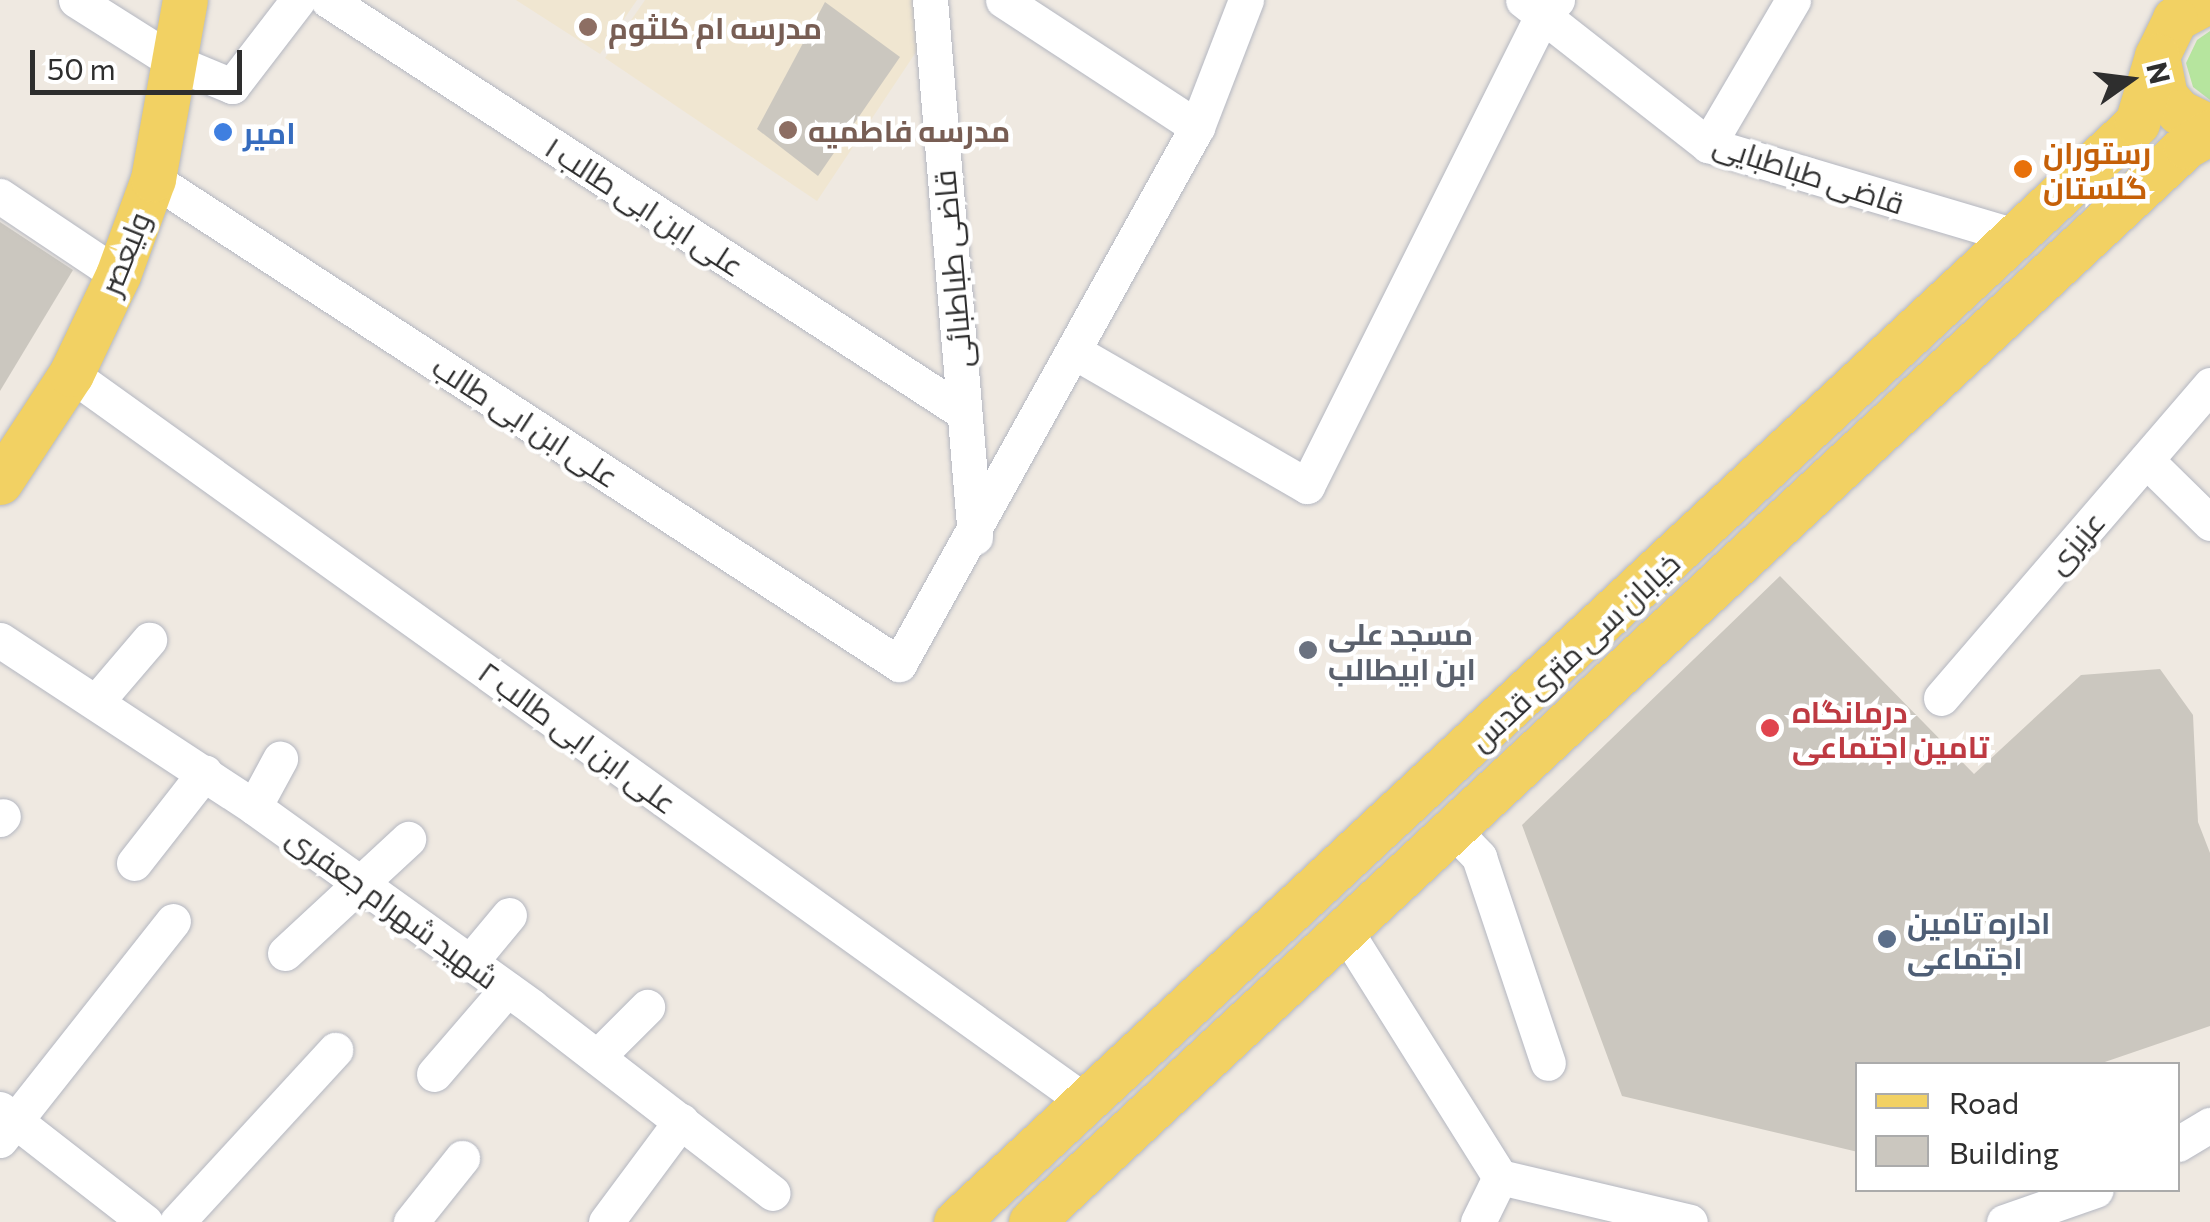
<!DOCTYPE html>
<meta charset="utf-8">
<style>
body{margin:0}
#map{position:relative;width:2210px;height:1222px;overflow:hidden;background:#efe9e1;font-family:Commissioner,Cairo,sans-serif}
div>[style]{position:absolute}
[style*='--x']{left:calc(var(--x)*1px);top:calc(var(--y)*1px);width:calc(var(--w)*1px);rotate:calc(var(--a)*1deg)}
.education>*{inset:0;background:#f0e6d1}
.green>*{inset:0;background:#b6e59e}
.building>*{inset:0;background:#cbc7bf}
.roads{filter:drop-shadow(0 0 2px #b4b7c1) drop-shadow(0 0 2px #b4b7c1)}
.minor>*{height:35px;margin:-17.5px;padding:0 17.5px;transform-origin:17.5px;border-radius:17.5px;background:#fff}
.major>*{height:45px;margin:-22.5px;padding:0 22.5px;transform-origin:22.5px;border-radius:22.5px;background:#f2d163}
.dots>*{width:28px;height:28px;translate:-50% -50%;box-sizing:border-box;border:5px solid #fff;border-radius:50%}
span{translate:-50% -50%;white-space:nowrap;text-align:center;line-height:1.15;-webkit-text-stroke:9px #fff;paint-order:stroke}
.education-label{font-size:30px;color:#785e54;font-weight:700}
.left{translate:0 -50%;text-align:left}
.shop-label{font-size:30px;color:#366cbe;font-weight:700}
.food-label{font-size:30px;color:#c56008;font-weight:700}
.street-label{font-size:30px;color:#2e2e2e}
.worship-label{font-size:30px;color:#5b616d;font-weight:700}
.health-label{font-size:30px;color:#be3a42;font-weight:700}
.service-label{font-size:30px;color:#4e5e75;font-weight:700}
.legend{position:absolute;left:1855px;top:1062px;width:325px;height:130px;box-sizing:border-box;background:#fff;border:2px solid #ababab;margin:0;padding:12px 18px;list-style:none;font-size:30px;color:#2e2e2e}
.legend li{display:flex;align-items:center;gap:20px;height:50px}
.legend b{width:50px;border:2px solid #ababab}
.north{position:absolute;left:2080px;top:30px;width:100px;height:100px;-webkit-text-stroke:8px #fff;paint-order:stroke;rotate:76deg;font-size:28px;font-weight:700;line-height:40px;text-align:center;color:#2e2e2e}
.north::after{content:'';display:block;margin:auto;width:35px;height:45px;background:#2e2e2e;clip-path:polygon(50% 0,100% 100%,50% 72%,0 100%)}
.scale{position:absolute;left:30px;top:50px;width:212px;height:45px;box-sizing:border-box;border:5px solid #2e2e2e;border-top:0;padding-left:12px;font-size:30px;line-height:35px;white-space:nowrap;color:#2e2e2e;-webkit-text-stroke:8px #fff;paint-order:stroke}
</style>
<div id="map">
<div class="education">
<i style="clip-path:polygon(516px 0,637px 0,600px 54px)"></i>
<i style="clip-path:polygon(645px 0,920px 0,924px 40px,817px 201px,605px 58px)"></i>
</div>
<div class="green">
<i style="clip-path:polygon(2210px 31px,2210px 100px,2193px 87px,2186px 63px,2197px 40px)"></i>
</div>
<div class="building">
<i style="clip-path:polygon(825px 2px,900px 57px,818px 176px,757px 129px)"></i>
<i style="clip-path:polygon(0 222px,73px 270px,0 391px)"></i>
<i style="clip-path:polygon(1780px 576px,1974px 774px,2081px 675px,2160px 669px,2193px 715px,2198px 822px,2210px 853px,2210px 1026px,2099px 1064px,1858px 1064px,1858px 1152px,1622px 1096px,1522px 825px)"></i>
</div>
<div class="roads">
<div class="minor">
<i style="--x:76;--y:0;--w:116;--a:32.3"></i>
<i style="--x:174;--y:62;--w:63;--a:22.5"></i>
<i style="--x:232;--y:86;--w:108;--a:-52.5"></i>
<i style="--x:328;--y:0;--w:757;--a:32.98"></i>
<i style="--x:930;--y:0;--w:539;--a:85.21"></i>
<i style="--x:1003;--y:0;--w:232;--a:33.2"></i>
<i style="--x:1523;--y:0;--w:235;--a:38.1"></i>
<i style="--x:1708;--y:145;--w:323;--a:16.5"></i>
<i style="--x:1708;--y:145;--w:168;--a:-59.6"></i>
<i style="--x:153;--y:179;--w:890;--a:33.03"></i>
<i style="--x:899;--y:664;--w:614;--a:-60.97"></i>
<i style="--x:1197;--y:127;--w:136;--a:-68.9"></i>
<i style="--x:0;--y:196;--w:142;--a:33.8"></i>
<i style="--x:1075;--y:352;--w:268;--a:30"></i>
<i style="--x:1307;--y:486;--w:525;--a:-63.43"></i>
<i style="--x:1542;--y:16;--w:22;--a:-47"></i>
<i style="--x:71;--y:374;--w:1249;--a:35.65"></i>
<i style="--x:2146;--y:460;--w:90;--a:44.5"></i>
<i style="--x:0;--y:640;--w:304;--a:33.3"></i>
<i style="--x:254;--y:807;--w:342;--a:35.7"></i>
<i style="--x:532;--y:1007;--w:304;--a:37.7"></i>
<i style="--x:1941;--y:698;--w:413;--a:-49.3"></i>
<i style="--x:96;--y:702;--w:82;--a:-49.5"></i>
<i style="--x:254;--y:807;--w:55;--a:-61.6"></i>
<i style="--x:0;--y:819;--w:4;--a:-45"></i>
<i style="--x:1455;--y:832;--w:35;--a:46"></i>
<i style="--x:1479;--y:857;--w:217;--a:71.5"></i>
<i style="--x:134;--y:863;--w:115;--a:-52"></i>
<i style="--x:1343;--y:927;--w:295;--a:57.9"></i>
<i style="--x:285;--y:953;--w:168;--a:-42.8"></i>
<i style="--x:470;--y:962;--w:61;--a:-50.3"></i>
<i style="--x:597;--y:1057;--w:71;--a:-45"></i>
<i style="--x:434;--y:1074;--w:112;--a:-49.3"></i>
<i style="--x:0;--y:1109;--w:184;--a:37.9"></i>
<i style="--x:0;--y:1140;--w:279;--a:-51.7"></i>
<i style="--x:2178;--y:1144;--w:37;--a:-31"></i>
<i style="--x:1500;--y:1177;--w:195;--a:13.3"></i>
<i style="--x:177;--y:1222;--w:234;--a:-47.4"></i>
<i style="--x:411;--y:1222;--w:82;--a:-51.4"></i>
<i style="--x:606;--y:1222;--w:126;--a:-53.4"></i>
<i style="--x:1478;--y:1222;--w:50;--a:-63.9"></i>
<i style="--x:2004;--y:1222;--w:97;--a:-19.2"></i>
</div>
<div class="major">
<i style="--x:2210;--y:0;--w:40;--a:152"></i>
<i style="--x:2175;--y:19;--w:41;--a:115.9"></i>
<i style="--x:2157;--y:56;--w:41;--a:78.7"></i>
<i style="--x:2165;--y:96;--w:21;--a:49"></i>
<i style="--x:2179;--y:112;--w:34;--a:26"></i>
<i style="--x:0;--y:482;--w:129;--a:-56.7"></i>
<i style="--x:71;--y:374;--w:110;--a:-64.6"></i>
<i style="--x:118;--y:275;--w:102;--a:-70"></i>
<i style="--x:153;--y:179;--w:182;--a:-79.9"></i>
<i style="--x:956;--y:1222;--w:1613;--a:-42.94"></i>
<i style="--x:2137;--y:123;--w:70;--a:-73.4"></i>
<i style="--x:1031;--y:1222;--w:1579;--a:-42.97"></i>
<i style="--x:2186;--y:146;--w:28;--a:-30"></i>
</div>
</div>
<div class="dots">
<i style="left:588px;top:27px;background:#8d6e63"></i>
<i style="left:788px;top:130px;background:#8d6e63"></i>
<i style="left:223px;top:132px;background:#3f7fe0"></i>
<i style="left:2023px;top:169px;background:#e8710a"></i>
<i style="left:1308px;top:650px;background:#6b7280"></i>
<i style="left:1770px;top:728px;background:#e0444e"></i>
<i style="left:1887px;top:939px;background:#5c6f8a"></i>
</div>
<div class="education-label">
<span class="left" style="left:608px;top:27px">مدرسه ام کلثوم</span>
<span class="left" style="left:808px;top:130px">مدرسه فاطمیه</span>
</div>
<div class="shop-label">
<span class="left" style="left:243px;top:132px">امیر</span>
</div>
<div class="food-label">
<span class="left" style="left:2043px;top:169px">رستوران<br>گلستان</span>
</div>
<div class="street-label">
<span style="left:1809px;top:173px;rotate:18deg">قاضی طباطبایی</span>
<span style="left:645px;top:206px;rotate:33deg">علی ابن ابی طالب ۱</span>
<span style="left:124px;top:253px;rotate:-68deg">ولیعصر</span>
<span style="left:952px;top:269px;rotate:-95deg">قاضی طباطبائی</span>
<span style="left:526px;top:421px;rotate:33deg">علی ابن ابی طالب</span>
<span style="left:2075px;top:542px;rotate:-49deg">عزیزی</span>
<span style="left:1574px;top:651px;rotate:-43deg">خیابان سی متری قدس</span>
<span style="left:578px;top:737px;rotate:36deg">علی ابن ابی طالب ۲</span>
<span style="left:393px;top:907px;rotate:36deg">شهید شهرام جعفری</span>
</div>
<div class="worship-label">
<span class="left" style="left:1328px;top:650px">مسجد علی<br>ابن ابیطالب</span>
</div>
<div class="health-label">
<span class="left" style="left:1792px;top:728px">درمانگاه<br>تامین اجتماعی</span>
</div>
<div class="service-label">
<span class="left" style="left:1907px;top:939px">اداره تامین<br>اجتماعی</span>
</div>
<ul class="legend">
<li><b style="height:12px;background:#f2d163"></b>Road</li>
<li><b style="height:28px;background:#cbc7bf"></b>Building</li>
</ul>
<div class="north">N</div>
<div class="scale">50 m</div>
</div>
